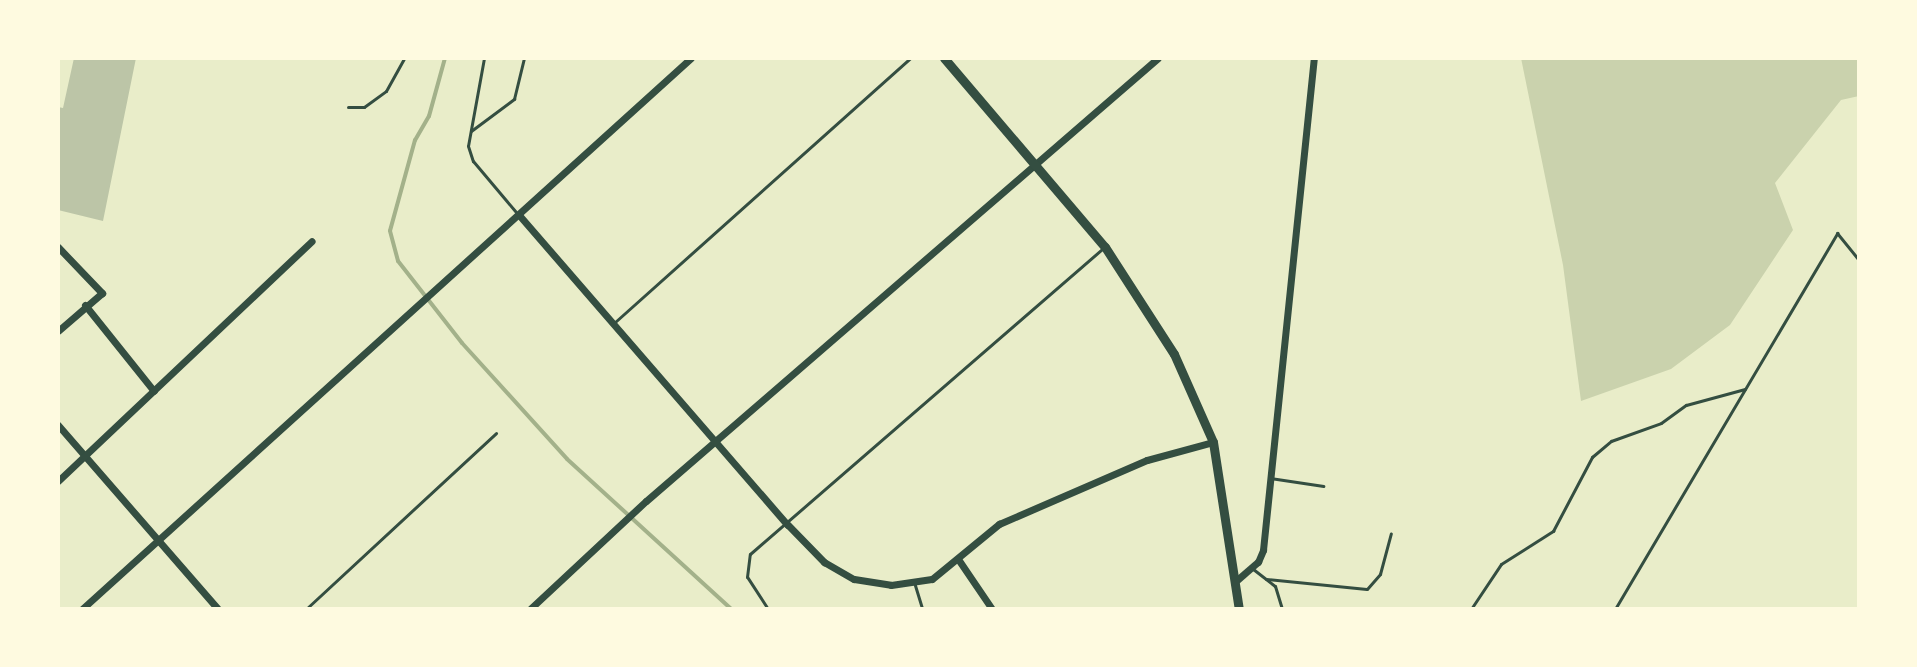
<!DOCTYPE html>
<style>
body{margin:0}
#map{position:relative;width:1917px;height:667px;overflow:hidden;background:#e9edc9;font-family:Karla,sans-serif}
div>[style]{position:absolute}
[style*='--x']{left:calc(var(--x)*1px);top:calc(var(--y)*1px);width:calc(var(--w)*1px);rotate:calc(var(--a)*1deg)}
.green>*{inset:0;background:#cad2ad}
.stream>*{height:4px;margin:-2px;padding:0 2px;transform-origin:2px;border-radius:2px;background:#a3b18a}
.building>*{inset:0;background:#bcc5a7}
.path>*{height:3px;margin:-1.5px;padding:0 1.5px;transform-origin:1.5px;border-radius:1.5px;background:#344e41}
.service>*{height:3px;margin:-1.5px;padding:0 1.5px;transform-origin:1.5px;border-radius:1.5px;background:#344e41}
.minor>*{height:7px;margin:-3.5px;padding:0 3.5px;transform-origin:3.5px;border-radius:3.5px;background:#344e41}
.tertiary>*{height:9px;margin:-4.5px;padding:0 4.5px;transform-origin:4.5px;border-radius:4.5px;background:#344e41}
span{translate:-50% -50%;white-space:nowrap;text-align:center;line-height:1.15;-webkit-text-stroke:6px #fefae0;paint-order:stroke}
.frame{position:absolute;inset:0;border:60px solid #fefae0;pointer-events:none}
</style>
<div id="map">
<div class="green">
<i style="clip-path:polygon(1521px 58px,1859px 58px,1859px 96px,1841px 100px,1775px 183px,1793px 230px,1730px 325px,1671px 369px,1581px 401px,1563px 265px)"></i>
</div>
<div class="stream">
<i style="--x:445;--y:58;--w:60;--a:105.4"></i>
<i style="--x:429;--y:116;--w:28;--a:120"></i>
<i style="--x:415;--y:140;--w:94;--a:105.4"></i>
<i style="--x:390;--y:231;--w:31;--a:75"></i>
<i style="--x:398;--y:261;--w:104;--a:52"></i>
<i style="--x:462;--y:343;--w:156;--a:47.8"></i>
<i style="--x:567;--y:459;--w:222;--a:42.4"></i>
</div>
<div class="building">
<i style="clip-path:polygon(74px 58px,136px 58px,103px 221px,58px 210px,58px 107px,63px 108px)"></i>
</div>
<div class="path">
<i style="--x:348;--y:107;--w:16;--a:0"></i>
<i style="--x:364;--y:107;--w:27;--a:-36"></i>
<i style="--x:386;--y:91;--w:38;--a:-61"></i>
</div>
<div class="service">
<i style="--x:484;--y:58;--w:89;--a:100.3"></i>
<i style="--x:468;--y:146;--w:16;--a:72"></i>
<i style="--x:473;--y:161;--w:67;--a:49.9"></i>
<i style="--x:471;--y:131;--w:54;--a:-36.7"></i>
<i style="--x:514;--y:99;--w:42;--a:-76.3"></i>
<i style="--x:615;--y:322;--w:396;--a:-41.8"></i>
<i style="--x:1270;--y:478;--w:54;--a:8.6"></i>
<i style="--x:1253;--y:569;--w:28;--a:38"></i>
<i style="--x:1275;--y:586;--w:24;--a:73"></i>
<i style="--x:1266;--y:579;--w:101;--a:5.7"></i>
<i style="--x:1367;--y:589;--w:20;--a:-49"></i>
<i style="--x:1380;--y:574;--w:42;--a:-75"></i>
<i style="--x:914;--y:582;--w:28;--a:73"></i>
<i style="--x:306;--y:609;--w:259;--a:-42.8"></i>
<i style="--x:768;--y:609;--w:38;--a:-123"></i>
<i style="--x:747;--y:577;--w:23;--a:-83"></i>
<i style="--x:750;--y:554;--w:466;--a:-40.9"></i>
<i style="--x:1471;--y:609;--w:54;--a:-56.3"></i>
<i style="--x:1501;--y:564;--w:62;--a:-32.4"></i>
<i style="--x:1553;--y:531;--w:84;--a:-62.2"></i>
<i style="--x:1592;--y:457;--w:25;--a:-40"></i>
<i style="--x:1611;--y:441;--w:53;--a:-19.8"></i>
<i style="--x:1661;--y:423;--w:31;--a:-36"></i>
<i style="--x:1686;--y:405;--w:61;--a:-15.2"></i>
<i style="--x:1615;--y:609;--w:437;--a:-59.4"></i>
<i style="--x:1837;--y:233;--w:35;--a:51"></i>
</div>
<div class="minor">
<i style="--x:519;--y:215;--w:410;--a:49.1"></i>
<i style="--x:788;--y:525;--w:52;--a:45.8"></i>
<i style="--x:824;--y:562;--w:34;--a:30"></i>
<i style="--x:854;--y:579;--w:37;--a:9"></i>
<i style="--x:891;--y:585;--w:41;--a:-8.3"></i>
<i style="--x:932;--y:579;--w:87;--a:-39.4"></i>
<i style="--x:999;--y:524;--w:161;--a:-23.4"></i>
<i style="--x:1147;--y:460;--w:68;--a:-15.3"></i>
<i style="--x:58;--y:247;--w:64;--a:46.3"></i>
<i style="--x:102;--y:293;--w:58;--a:139.2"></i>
<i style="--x:85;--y:305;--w:110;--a:51.3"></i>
<i style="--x:58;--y:425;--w:244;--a:49"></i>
<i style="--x:58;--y:481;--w:349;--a:-43.4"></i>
<i style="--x:958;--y:559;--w:60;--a:55.8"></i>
<i style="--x:1237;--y:580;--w:28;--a:-41"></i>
<i style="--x:1258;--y:562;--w:13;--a:-67"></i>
<i style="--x:1263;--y:550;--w:495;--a:-84.1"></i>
<i style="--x:82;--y:609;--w:821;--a:-42.14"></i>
<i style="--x:530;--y:609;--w:158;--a:-43"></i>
<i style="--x:646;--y:501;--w:677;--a:-40.87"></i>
</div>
<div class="tertiary">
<i style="--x:944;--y:58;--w:248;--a:49.6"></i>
<i style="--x:1105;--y:247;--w:127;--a:57.2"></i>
<i style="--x:1174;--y:354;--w:96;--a:66.1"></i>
<i style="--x:1213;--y:442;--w:169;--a:81.2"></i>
</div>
<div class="frame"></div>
</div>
